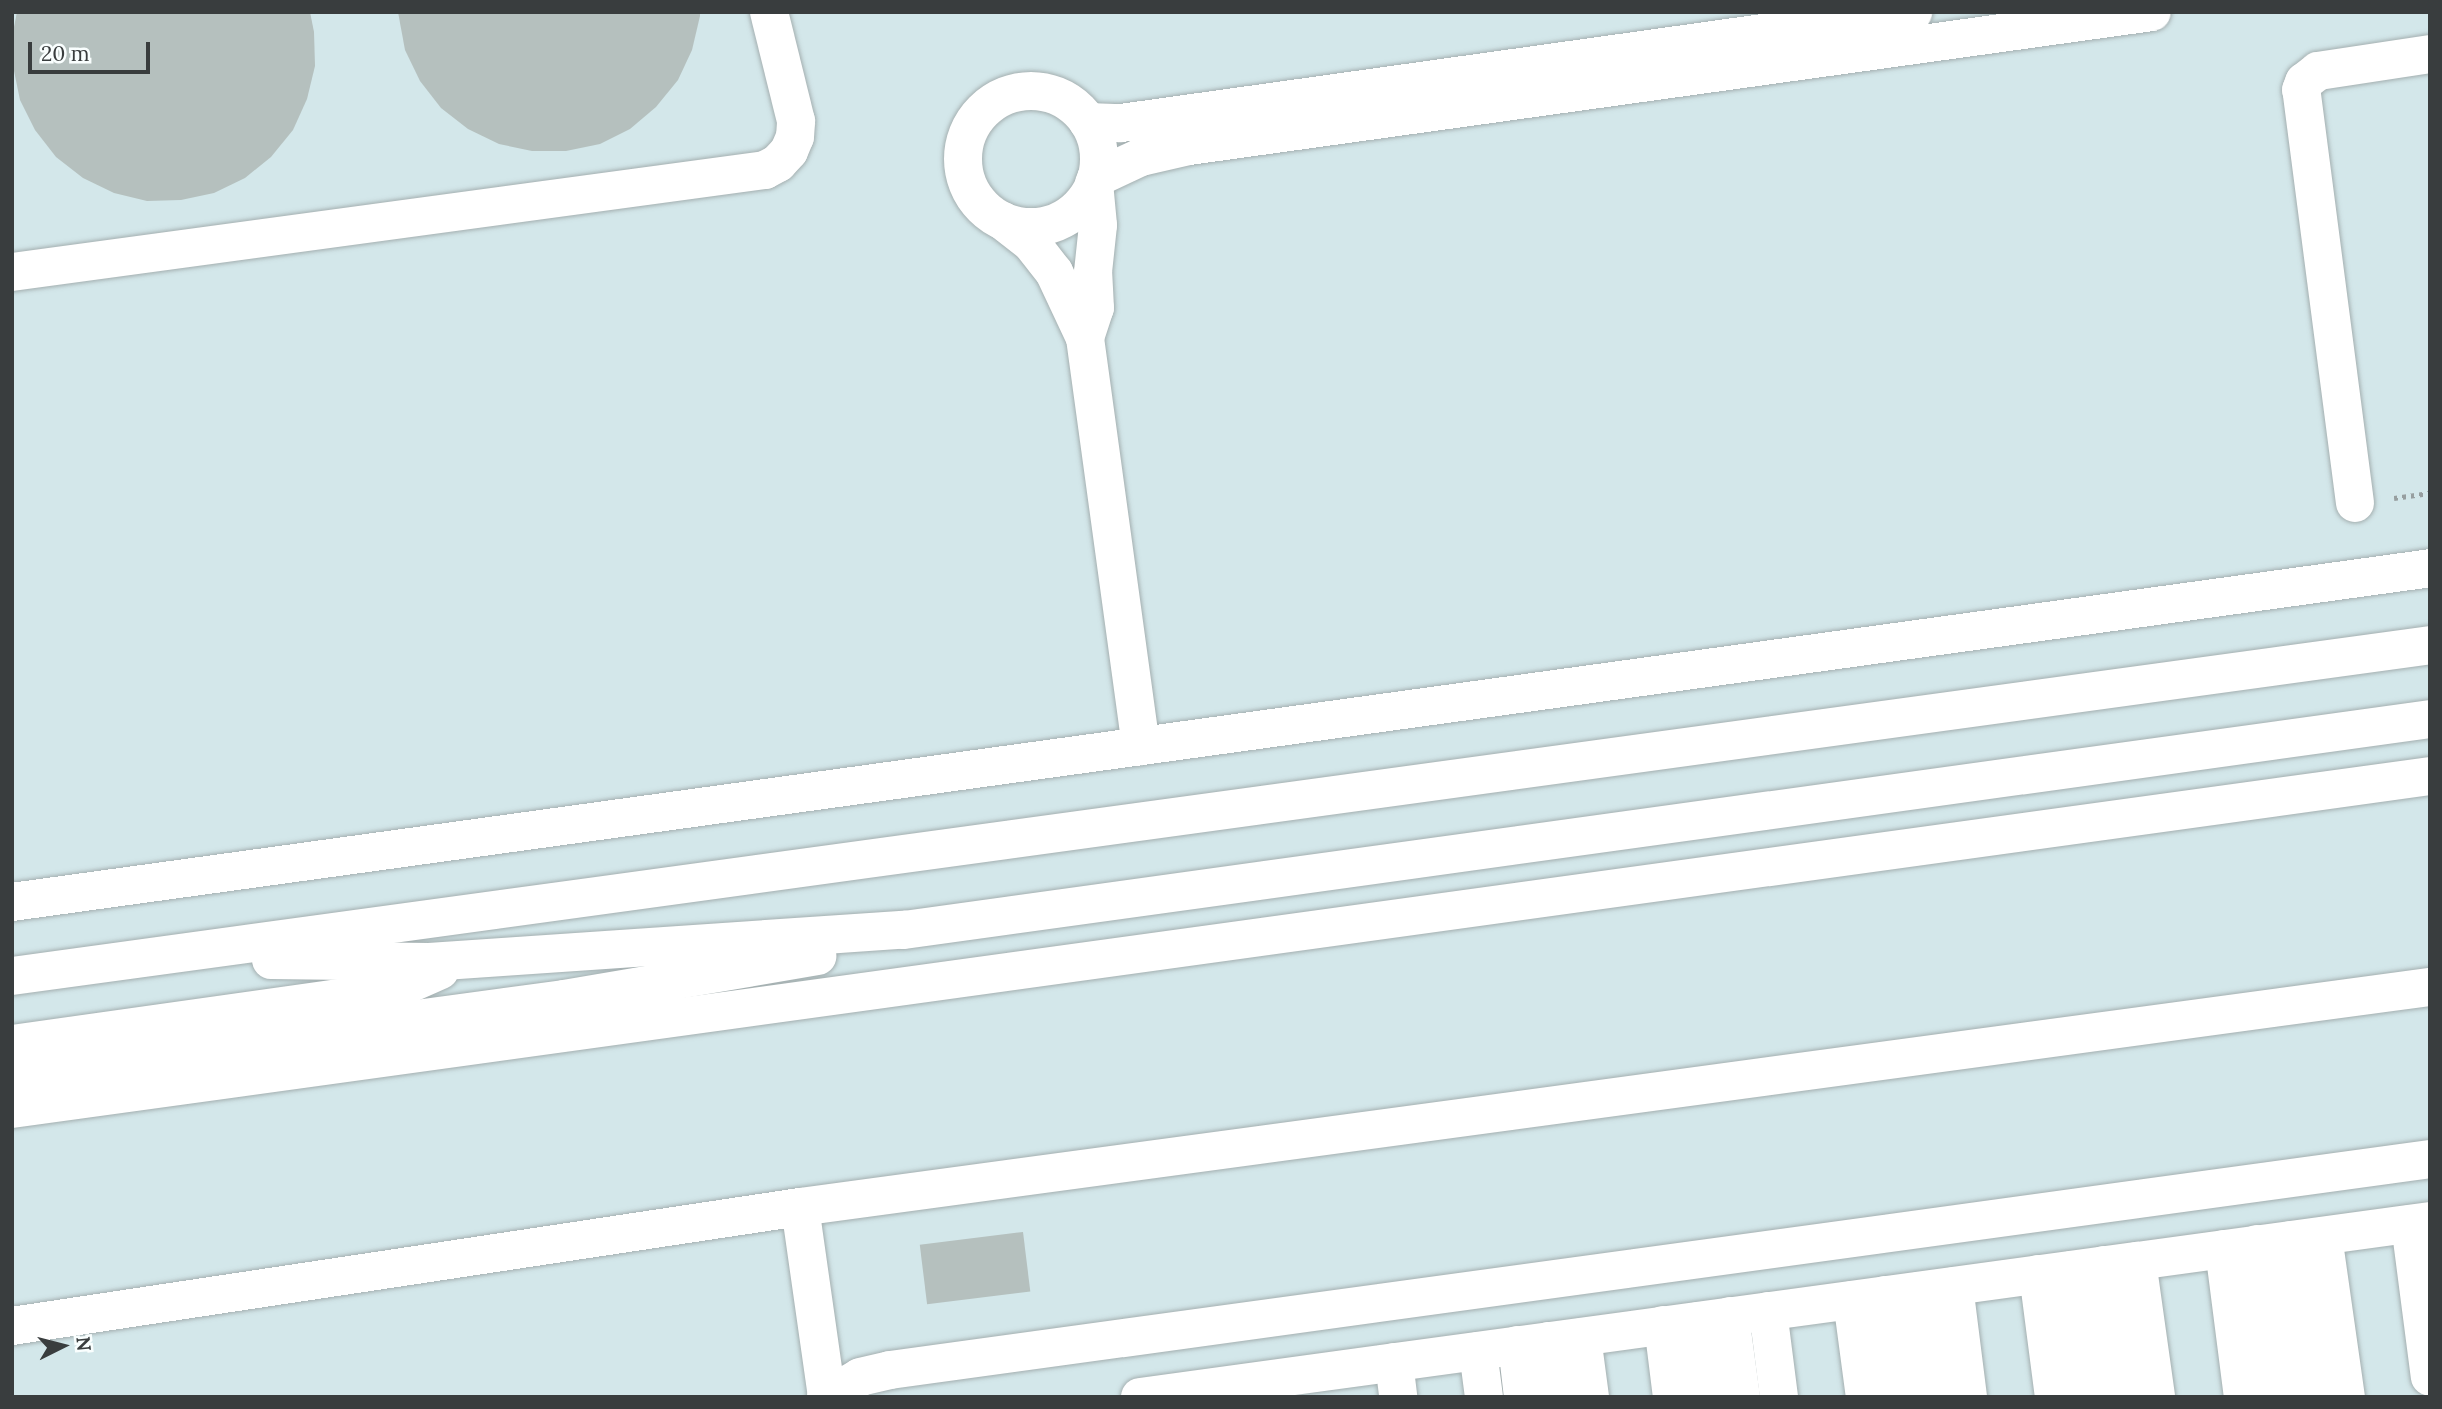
<!DOCTYPE html>
<style>
body{margin:0}
#map{position:relative;width:2442px;height:1409px;overflow:hidden;background:#e7f2f4;font-family:Lora,serif}
div>[style]{position:absolute}
[style*='--x']{left:calc(var(--x)*1px);top:calc(var(--y)*1px);width:calc(var(--w)*1px);rotate:calc(var(--a)*1deg)}
.built>*{inset:0;background:#d3e7ea;transform-origin:0 0}
.building>*{inset:0;background:#b5c0be;transform-origin:0 0}
.path>*{height:4.5px;margin-top:-2.25px;transform-origin:0;background:repeating-linear-gradient(90deg,#979fa0 0 3.5px,transparent 0 8.5px)}
.roads{filter:drop-shadow(0 0 2px #a4afb0) drop-shadow(0 0 2px #a4afb0)}
.minor>*{height:38px;margin:-19px;padding:0 19px;transform-origin:19px;border-radius:19px;background:#fff}
.minor>.ring{margin:-19px;padding:0;box-sizing:content-box;background:none;border:38px solid #fff;border-radius:50%}
span{translate:-50% -50%;white-space:nowrap;text-align:center;line-height:1.15;-webkit-text-stroke:5px #f9fefe;paint-order:stroke}
.frame{position:absolute;inset:0;border:14px solid #393d3e;pointer-events:none}
.north{position:absolute;left:28px;top:1311px;width:70px;height:70px;-webkit-text-stroke:5px #f9fefe;paint-order:stroke;rotate:84deg;font-size:19px;font-weight:700;line-height:28px;text-align:center;color:#393d3e}
.north::after{content:'';display:block;margin:auto;width:24px;height:32px;background:#393d3e;clip-path:polygon(50% 0,100% 100%,50% 72%,0 100%)}
.scale{position:absolute;left:28px;top:42px;width:122px;height:32px;box-sizing:border-box;border:4px solid #393d3e;border-top:0;padding-left:9px;font-size:21px;line-height:24px;white-space:nowrap;color:#393d3e;-webkit-text-stroke:5px #f9fefe;paint-order:stroke}
</style>
<div id="map">
<div class="built">
<i style="left:12px;top:12px;width:2418px;height:1385px"></i>
</div>
<div class="building">
<i style="clip-path:polygon(17px 12px,310px 12px,314px 32px,315px 66px,307px 99px,293px 130px,271px 157px,245px 178px,214px 193px,181px 200px,147px 201px,114px 193px,83px 178px,56px 157px,35px 130px,20px 100px,13px 66px,13px 32px)"></i>
<i style="clip-path:polygon(398px 12px,700px 12px,700px 16px,692px 50px,678px 80px,656px 107px,630px 129px,600px 144px,566px 151px,532px 151px,499px 144px,468px 129px,441px 108px,420px 81px,405px 50px)"></i>
<i style="left:1023px;top:1232px;width:60px;height:104px;rotate:83deg"></i>
</div>
<div class="path">
<i style="--x:2394;--y:498;--w:36;--a:-8"></i>
</div>
<div class="roads">
<div class="minor">
<i class="ring" style="left:963px;top:91px;width:98px;height:98px"></i>
<i style="--x:1088;--y:122;--w:33;--a:2"></i>
<i style="--x:1121;--y:123;--w:800;--a:-7.98"></i>
<i style="--x:1096;--y:178;--w:50;--a:-25"></i>
<i style="--x:1141;--y:157;--w:49;--a:-12.9"></i>
<i style="--x:1189;--y:146;--w:972;--a:-7.92"></i>
<i style="--x:1003;--y:221;--w:37;--a:38"></i>
<i style="--x:1032;--y:244;--w:36;--a:52"></i>
<i style="--x:1054;--y:272;--w:73;--a:64.8"></i>
<i style="--x:1085;--y:338;--w:412;--a:82.2"></i>
<i style="--x:12;--y:272;--w:760;--a:-7.71"></i>
<i style="--x:765;--y:170;--w:15;--a:-28"></i>
<i style="--x:778;--y:163;--w:16;--a:-47"></i>
<i style="--x:789;--y:151;--w:15;--a:-67"></i>
<i style="--x:795;--y:137;--w:16;--a:-86"></i>
<i style="--x:796;--y:121;--w:112;--a:-103.9"></i>
<i style="--x:1085;--y:338;--w:32;--a:-72"></i>
<i style="--x:1095;--y:308;--w:36;--a:-93"></i>
<i style="--x:1093;--y:272;--w:47;--a:-83.9"></i>
<i style="--x:1098;--y:225;--w:42;--a:-95.4"></i>
<i style="--x:2355;--y:503;--w:417;--a:-97.4"></i>
<i style="--x:2301;--y:90;--w:9;--a:-69"></i>
<i style="--x:2304;--y:82;--w:18;--a:-38"></i>
<i style="--x:2318;--y:71;--w:113;--a:-8.6"></i>
<i style="--x:12;--y:902;--w:2441;--a:-7.86"></i>
<i style="--x:271;--y:960;--w:158;--a:0.7"></i>
<i style="--x:429;--y:962;--w:476;--a:-3.9"></i>
<i style="--x:904;--y:930;--w:1541;--a:-7.87"></i>
<i style="--x:12;--y:976;--w:2441;--a:-7.79"></i>
<i style="--x:12;--y:1044;--w:344;--a:-8"></i>
<i style="--x:353;--y:996;--w:55;--a:-11.5"></i>
<i style="--x:407;--y:985;--w:36;--a:-24"></i>
<i style="--x:12;--y:1074;--w:557;--a:-7.74"></i>
<i style="--x:564;--y:999;--w:257;--a:-9.6"></i>
<i style="--x:12;--y:1109;--w:2441;--a:-7.84"></i>
<i style="--x:800;--y:1207;--w:1645;--a:-7.69"></i>
<i style="--x:2410;--y:1224;--w:154;--a:82.6"></i>
<i style="--x:2323;--y:1236;--w:163;--a:81.9"></i>
<i style="--x:2291;--y:1240;--w:158;--a:82.4"></i>
<i style="--x:2257;--y:1244;--w:154;--a:82.2"></i>
<i style="--x:2224;--y:1249;--w:149;--a:82.7"></i>
<i style="--x:2137;--y:1261;--w:137;--a:82"></i>
<i style="--x:2104;--y:1265;--w:133;--a:82.2"></i>
<i style="--x:2071;--y:1270;--w:128;--a:81.9"></i>
<i style="--x:2038;--y:1274;--w:124;--a:82.6"></i>
<i style="--x:1954;--y:1286;--w:112;--a:82.8"></i>
<i style="--x:1919;--y:1291;--w:107;--a:82.5"></i>
<i style="--x:1885;--y:1295;--w:103;--a:82.7"></i>
<i style="--x:1852;--y:1300;--w:98;--a:82.4"></i>
<i style="--x:1768;--y:1311;--w:87;--a:82.7"></i>
<i style="--x:1730;--y:1316;--w:82;--a:82.3"></i>
<i style="--x:1698;--y:1321;--w:77;--a:82.5"></i>
<i style="--x:1663;--y:1325;--w:73;--a:82.9"></i>
<i style="--x:12;--y:1326;--w:797;--a:-8.59"></i>
<i style="--x:800;--y:1207;--w:192;--a:81.9"></i>
<i style="--x:1582;--y:1337;--w:61;--a:82.4"></i>
<i style="--x:1549;--y:1341;--w:56;--a:83.9"></i>
<i style="--x:1517;--y:1345;--w:52;--a:83.4"></i>
<i style="--x:1478;--y:1351;--w:46;--a:82.6"></i>
<i style="--x:1394;--y:1362;--w:35;--a:83"></i>
<i style="--x:826;--y:1397;--w:39;--a:-30"></i>
<i style="--x:860;--y:1377;--w:31;--a:-13"></i>
<i style="--x:890;--y:1370;--w:1554;--a:-7.8"></i>
<i style="--x:1140;--y:1397;--w:1302;--a:-7.77"></i>
</div>
</div>
<div class="frame"></div>
<div class="north">N</div>
<div class="scale">20 m</div>
</div>
